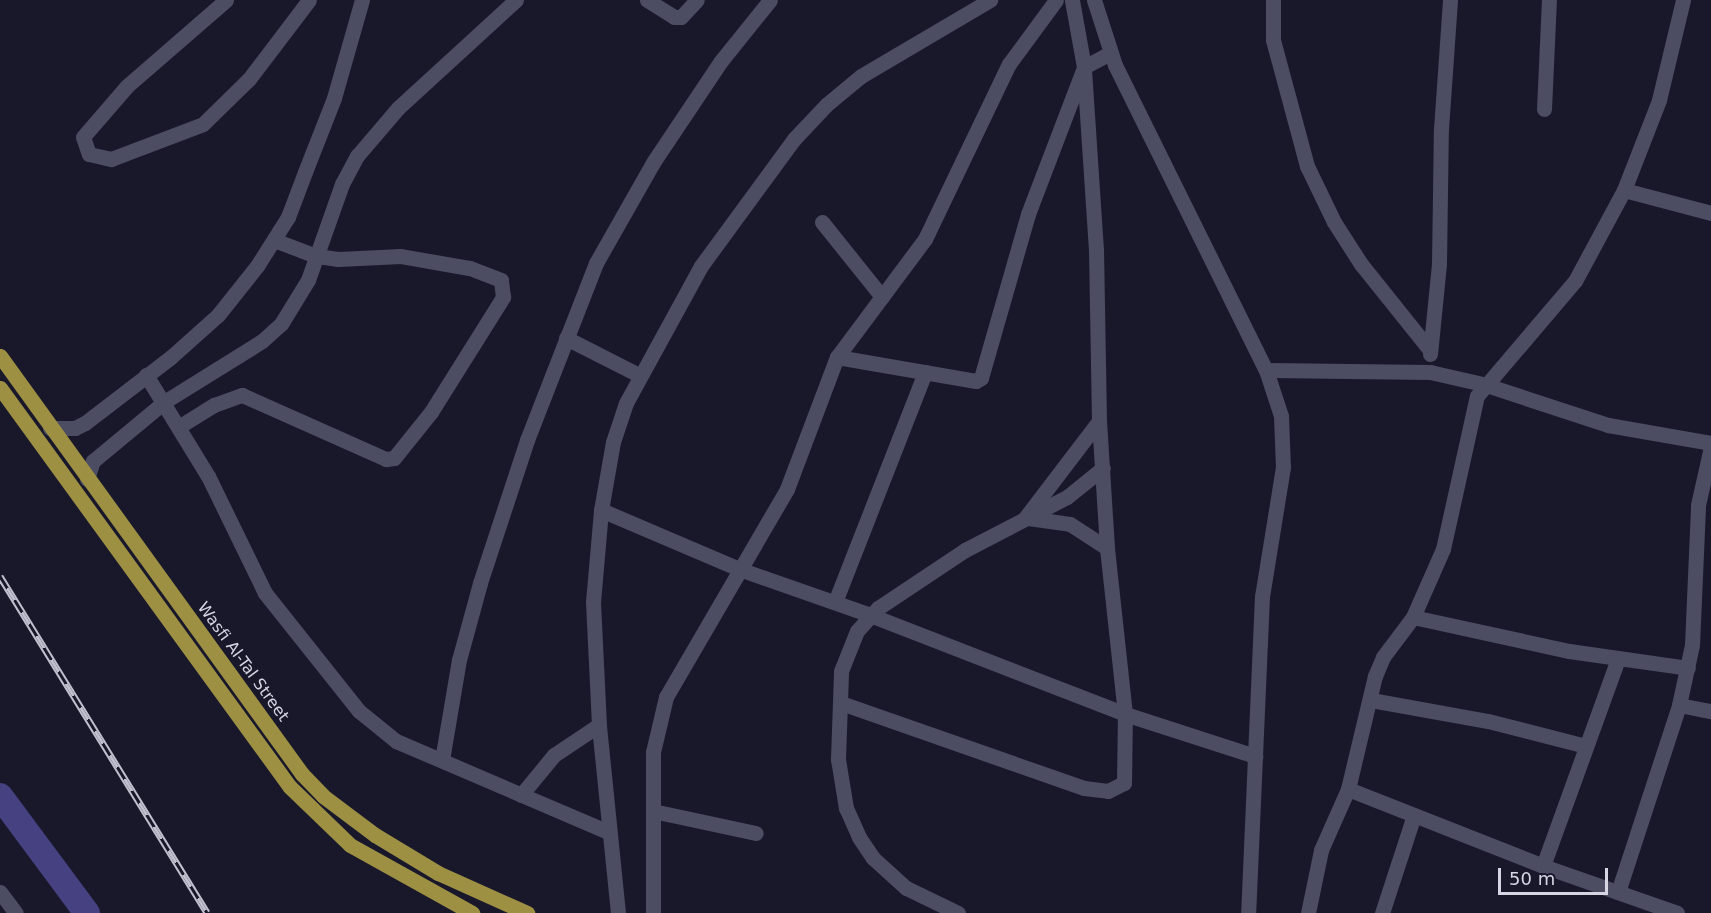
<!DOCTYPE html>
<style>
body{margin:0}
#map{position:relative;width:1711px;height:913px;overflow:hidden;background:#19182b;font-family:"DejaVu Sans",sans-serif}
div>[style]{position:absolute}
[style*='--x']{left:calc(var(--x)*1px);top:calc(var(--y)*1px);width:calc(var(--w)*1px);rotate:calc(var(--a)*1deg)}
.river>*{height:26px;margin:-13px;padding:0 13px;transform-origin:13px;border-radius:13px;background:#464181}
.street>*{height:15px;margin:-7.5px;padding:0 7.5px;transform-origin:7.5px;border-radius:7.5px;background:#4c4d63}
.secondary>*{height:15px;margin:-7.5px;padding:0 7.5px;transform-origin:7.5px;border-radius:7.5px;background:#4c4d63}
.primary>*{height:15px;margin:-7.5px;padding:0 7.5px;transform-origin:7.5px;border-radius:7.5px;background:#9d9043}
.rail>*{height:7px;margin-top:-3.5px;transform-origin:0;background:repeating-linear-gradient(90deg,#19182b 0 14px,#c0c0cf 0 28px);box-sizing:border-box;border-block:2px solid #c0c0cf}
span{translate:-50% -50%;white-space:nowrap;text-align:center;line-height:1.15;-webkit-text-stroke:6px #19182b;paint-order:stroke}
.street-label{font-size:16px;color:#d5d5e3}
.scale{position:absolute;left:1498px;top:868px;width:110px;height:27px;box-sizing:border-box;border:3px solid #d5d5e3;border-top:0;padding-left:8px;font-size:18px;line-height:21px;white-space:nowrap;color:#d5d5e3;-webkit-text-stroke:4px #19182b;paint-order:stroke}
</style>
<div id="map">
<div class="river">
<i style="--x:0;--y:796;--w:146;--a:53.4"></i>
</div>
<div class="street">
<i style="--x:226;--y:0;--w:131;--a:139"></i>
<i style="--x:127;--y:86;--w:67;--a:130.8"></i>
<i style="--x:83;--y:137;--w:18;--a:71"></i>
<i style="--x:89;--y:154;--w:23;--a:13"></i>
<i style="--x:111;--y:159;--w:98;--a:-20.8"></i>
<i style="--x:203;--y:124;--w:64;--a:-44.4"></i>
<i style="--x:249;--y:79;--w:99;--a:-52.8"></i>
<i style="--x:647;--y:0;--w:32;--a:32"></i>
<i style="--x:674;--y:17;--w:7;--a:0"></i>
<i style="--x:681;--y:17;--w:23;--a:-47"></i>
<i style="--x:1094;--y:0;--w:68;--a:72.1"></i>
<i style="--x:1115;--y:65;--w:340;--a:63.7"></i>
<i style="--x:1266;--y:370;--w:48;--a:71.9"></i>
<i style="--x:1281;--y:416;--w:51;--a:87.8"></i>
<i style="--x:1283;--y:467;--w:131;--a:99.2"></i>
<i style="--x:1262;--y:596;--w:317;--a:92.5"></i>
<i style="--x:1273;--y:0;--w:40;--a:90"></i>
<i style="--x:1273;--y:40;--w:131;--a:74.9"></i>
<i style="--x:1307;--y:166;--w:62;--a:64.3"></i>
<i style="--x:1334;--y:222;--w:50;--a:57.3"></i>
<i style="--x:1361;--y:264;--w:110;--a:51.3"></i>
<i style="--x:1544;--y:109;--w:109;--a:-87.4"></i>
<i style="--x:1624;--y:190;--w:90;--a:14.8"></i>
<i style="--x:822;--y:222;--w:96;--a:51.3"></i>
<i style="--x:566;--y:338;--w:82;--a:26.9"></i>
<i style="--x:1430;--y:354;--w:90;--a:-84.3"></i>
<i style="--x:1439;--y:264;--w:135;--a:-89.2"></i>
<i style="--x:1441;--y:129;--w:129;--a:-86"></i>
<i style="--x:837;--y:357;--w:141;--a:9.8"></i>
<i style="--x:976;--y:381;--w:6;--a:-31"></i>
<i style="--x:981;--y:378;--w:171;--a:-74"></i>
<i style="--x:1028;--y:214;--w:157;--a:-69.1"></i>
<i style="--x:1084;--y:67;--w:30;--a:-28"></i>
<i style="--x:1266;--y:370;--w:164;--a:0.7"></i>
<i style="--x:1430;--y:372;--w:54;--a:12.8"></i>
<i style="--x:1483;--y:384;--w:132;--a:18.2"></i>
<i style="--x:1608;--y:425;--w:105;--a:9.9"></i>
<i style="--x:146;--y:375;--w:119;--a:58.5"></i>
<i style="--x:208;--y:476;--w:130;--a:64"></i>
<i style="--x:265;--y:593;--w:151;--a:51.5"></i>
<i style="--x:359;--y:711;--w:48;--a:39"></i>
<i style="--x:396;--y:741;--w:231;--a:23.2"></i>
<i style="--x:180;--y:426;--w:40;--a:-32"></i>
<i style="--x:214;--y:405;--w:30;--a:-20"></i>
<i style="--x:242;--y:395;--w:158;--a:24"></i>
<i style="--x:386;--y:459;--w:8;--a:-7"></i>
<i style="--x:394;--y:458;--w:59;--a:-51.2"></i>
<i style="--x:431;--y:412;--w:136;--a:-57.9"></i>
<i style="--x:503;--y:297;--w:17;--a:-97"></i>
<i style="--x:501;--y:280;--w:34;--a:-159"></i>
<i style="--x:469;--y:268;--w:69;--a:-170"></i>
<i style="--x:401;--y:256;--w:63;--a:177.3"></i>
<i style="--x:338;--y:259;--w:22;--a:-172"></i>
<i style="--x:316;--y:256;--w:45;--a:-159.1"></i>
<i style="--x:87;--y:479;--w:19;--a:-72"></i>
<i style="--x:93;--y:461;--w:92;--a:-39.7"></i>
<i style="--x:164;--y:402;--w:115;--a:-31.9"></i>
<i style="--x:262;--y:341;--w:25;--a:-42"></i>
<i style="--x:281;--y:324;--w:52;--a:-58.5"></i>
<i style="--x:308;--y:280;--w:102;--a:-70.5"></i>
<i style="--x:342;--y:184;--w:32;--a:-62"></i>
<i style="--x:357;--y:156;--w:63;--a:-49.5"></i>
<i style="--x:398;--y:108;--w:160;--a:-42.5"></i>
<i style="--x:601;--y:510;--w:150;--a:23.1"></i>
<i style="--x:739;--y:569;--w:139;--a:19.3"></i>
<i style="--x:870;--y:615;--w:274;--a:21.2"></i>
<i style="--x:1125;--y:714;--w:137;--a:17.9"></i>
<i style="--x:1025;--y:518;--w:122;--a:-52.7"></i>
<i style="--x:1028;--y:518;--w:42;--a:8.1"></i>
<i style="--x:1070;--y:524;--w:44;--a:33"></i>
<i style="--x:835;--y:602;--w:247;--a:-68.6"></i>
<i style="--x:1413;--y:617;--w:160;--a:12.3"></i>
<i style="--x:1569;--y:651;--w:120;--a:8.1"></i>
<i style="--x:1371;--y:700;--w:119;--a:10.2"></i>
<i style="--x:1488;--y:721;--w:101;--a:14.3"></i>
<i style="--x:841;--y:703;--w:257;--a:19.3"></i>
<i style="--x:1084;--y:788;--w:24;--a:7"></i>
<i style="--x:1108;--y:791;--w:18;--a:-27"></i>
<i style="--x:1124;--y:783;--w:69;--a:-89.2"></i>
<i style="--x:1125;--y:714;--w:167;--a:-96.2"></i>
<i style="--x:1107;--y:548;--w:127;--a:-93.6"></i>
<i style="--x:1099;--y:421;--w:171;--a:-91"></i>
<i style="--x:1096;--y:250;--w:183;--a:-93.8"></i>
<i style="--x:1084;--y:67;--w:68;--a:-100.2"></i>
<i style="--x:1679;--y:705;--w:33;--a:11"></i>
<i style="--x:442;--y:760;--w:101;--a:-80.4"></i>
<i style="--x:459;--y:660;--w:80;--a:-74.7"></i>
<i style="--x:480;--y:583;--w:151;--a:-71.8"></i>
<i style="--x:527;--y:440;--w:190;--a:-68.7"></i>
<i style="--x:596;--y:263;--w:117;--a:-60.4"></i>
<i style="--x:654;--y:161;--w:120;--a:-56.2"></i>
<i style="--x:721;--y:61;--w:78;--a:-51.2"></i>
<i style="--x:1348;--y:789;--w:210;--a:21.5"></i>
<i style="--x:1543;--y:866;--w:142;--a:19.3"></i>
<i style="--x:521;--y:795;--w:52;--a:-50.5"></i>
<i style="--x:554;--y:755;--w:54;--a:-33.7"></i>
<i style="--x:653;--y:811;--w:105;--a:12.1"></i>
<i style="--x:1543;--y:866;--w:220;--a:-70.1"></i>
<i style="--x:0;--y:892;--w:26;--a:53"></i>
<i style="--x:1618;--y:892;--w:197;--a:-71.9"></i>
<i style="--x:1679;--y:705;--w:61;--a:-77.8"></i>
<i style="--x:1692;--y:645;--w:140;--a:-87.5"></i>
<i style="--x:1698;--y:505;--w:59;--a:-77.4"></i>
<i style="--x:618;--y:913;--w:189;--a:-95.8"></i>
<i style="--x:599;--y:725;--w:123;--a:-92.8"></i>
<i style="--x:593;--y:602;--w:92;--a:-85"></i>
<i style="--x:601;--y:510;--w:69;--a:-80"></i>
<i style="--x:613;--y:442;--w:41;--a:-71.6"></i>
<i style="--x:626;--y:403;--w:156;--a:-61.3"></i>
<i style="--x:701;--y:266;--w:157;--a:-53.8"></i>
<i style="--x:794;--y:139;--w:47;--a:-46.7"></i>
<i style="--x:826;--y:105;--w:45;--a:-39.6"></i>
<i style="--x:861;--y:76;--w:150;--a:-30.5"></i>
<i style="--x:653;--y:913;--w:161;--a:-90"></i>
<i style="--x:653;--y:752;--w:57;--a:-76.7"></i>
<i style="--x:666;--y:697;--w:241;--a:-59.8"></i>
<i style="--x:787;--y:489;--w:141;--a:-69.3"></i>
<i style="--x:837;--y:357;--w:147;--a:-53.3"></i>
<i style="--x:925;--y:239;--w:194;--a:-64.4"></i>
<i style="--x:1009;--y:64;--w:79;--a:-53.7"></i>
<i style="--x:958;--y:913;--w:58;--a:-154.3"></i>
<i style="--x:906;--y:888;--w:45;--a:-137.7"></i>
<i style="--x:873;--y:858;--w:25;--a:-124"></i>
<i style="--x:859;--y:837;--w:32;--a:-114"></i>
<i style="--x:846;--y:808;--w:50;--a:-99.3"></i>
<i style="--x:838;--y:759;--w:88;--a:-88"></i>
<i style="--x:841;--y:671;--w:43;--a:-68.2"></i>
<i style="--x:857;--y:631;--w:31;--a:-48"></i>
<i style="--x:878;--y:608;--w:105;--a:-33.7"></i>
<i style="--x:965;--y:550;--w:115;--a:-27.5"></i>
<i style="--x:1067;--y:497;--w:46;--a:-38.9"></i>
<i style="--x:1308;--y:913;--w:64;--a:-78.3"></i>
<i style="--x:1321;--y:850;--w:67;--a:-66.1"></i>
<i style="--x:1348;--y:789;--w:116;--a:-76.6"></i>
<i style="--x:1375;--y:676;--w:21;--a:-67"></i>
<i style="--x:1383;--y:657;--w:50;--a:-53.1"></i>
<i style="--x:1413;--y:617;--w:74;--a:-66.2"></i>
<i style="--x:1443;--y:549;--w:157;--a:-77.5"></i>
<i style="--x:1477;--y:396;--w:151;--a:-49.6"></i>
<i style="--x:1575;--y:281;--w:103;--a:-61.7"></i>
<i style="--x:1624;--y:190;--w:97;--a:-68.7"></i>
<i style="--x:1659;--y:100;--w:103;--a:-76.5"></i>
<i style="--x:1382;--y:913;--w:103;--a:-71.9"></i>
</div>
<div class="secondary">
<i style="--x:50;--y:428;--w:25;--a:0"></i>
<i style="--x:75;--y:428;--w:11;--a:-27"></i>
<i style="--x:85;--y:423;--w:108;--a:-37.5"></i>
<i style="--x:171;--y:357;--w:63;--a:-41.8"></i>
<i style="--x:218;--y:315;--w:63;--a:-51.5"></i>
<i style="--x:257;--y:266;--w:58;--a:-57.7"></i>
<i style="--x:288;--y:217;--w:48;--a:-69.3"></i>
<i style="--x:305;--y:172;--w:79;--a:-68.6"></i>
<i style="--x:334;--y:98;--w:102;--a:-74.1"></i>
</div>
<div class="primary">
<i style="--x:0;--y:356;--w:516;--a:54.15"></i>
<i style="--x:302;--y:774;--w:30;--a:46"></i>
<i style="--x:323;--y:796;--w:65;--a:36.9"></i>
<i style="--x:375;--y:835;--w:74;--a:31.1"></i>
<i style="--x:438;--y:873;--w:98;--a:24.2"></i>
<i style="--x:0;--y:388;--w:493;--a:54"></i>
<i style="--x:290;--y:787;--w:83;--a:44"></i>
<i style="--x:350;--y:845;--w:140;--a:29.1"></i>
</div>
<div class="rail">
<i style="--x:0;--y:576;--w:395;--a:58.4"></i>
</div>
<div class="street-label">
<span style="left:243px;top:662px;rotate:54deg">Wasfi Al-Tal Street</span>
</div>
<div class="scale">50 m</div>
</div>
